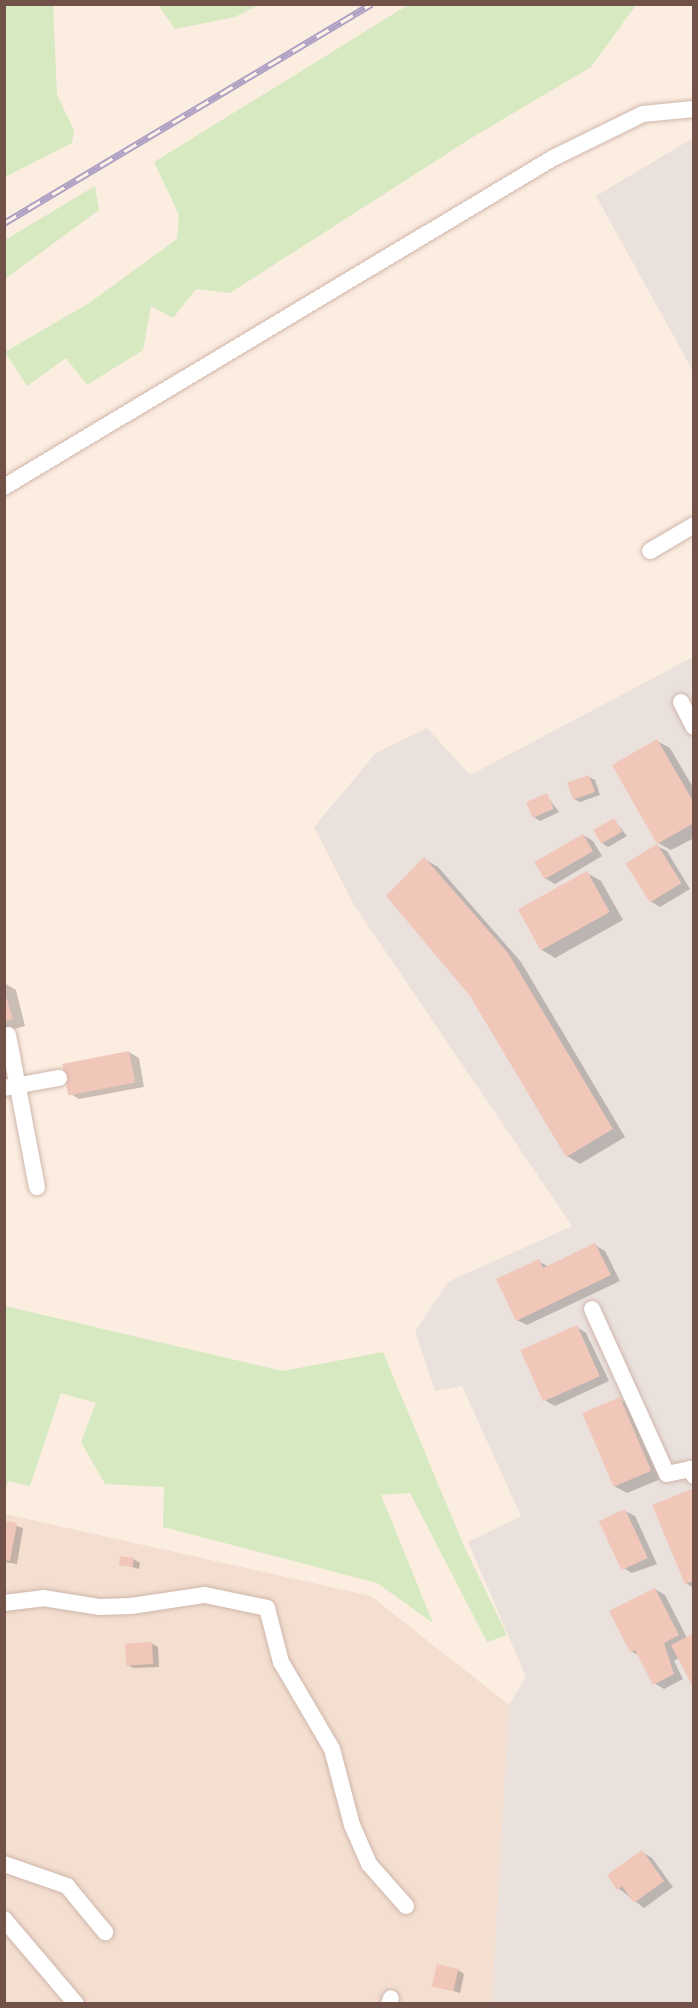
<!DOCTYPE html>
<style>
body{margin:0}
#map{position:relative;width:698px;height:2008px;overflow:hidden;background:#fcede1;font-family:Arial,sans-serif}
div>[style]{position:absolute}
[style*='--x']{left:calc(var(--x)*1px);top:calc(var(--y)*1px);width:calc(var(--w)*1px);rotate:calc(var(--a)*1deg)}
.residential>*{inset:0;background:#f3ded0}
.industrial>*{inset:0;background:#eae1dc}
.green>*{inset:0;background:#d7e9c0}
.shadow>*{inset:0;background:#0003}
.building>*{inset:0;background:#f1c7b9;transform-origin:0 0}
.roads{filter:drop-shadow(0 0 2px #cfb6ab) drop-shadow(0 0 2px #cfb6ab)}
.minor>*{height:16px;margin:-8px;padding:0 8px;transform-origin:8px;border-radius:8px;background:#fff}
.rail>*{height:7px;margin-top:-3.5px;transform-origin:0;background:repeating-linear-gradient(90deg,#fff2e7 0 14px,#aea1c4 0 28px);box-sizing:border-box;border-block:2px solid #aea1c4}
span{translate:-50% -50%;white-space:nowrap;text-align:center;line-height:1.15;-webkit-text-stroke:5px #fff2e7;paint-order:stroke}
.frame{position:absolute;inset:0;border:6px solid #725149;pointer-events:none}
</style>
<div id="map">
<div class="residential">
<i style="clip-path:polygon(5px 1514px,371px 1596px,509px 1705px,492px 2003px,5px 2004px)"></i>
</div>
<div class="industrial">
<i style="clip-path:polygon(693px 138px,693px 371px,596px 196px)"></i>
<i style="clip-path:polygon(693px 657px,693px 2003px,492px 2003px,509px 1705px,526px 1677px,468px 1542px,521px 1516px,462px 1386px,435px 1391px,415px 1331px,448px 1282px,572px 1226px,354px 905px,314px 827px,376px 753px,427px 728px,470px 775px)"></i>
</div>
<div class="green">
<i style="clip-path:polygon(5px 4px,53px 5px,57px 95px,74px 130px,72px 143px,5px 177px)"></i>
<i style="clip-path:polygon(158px 5px,158px 4px,259px 5px,235px 17px,175px 29px)"></i>
<i style="clip-path:polygon(408px 5px,636px 5px,591px 67px,473px 137px,230px 293px,196px 289px,173px 318px,151px 306px,143px 350px,87px 385px,66px 358px,27px 386px,5px 352px,89px 303px,177px 239px,179px 215px,154px 162px)"></i>
<i style="clip-path:polygon(95px 186px,99px 210px,5px 279px,5px 240px)"></i>
<i style="clip-path:polygon(5px 1306px,283px 1371px,383px 1352px,464px 1546px,507px 1635px,487px 1642px,410px 1493px,381px 1495px,433px 1623px,377px 1583px,163px 1527px,164px 1487px,105px 1484px,81px 1442px,96px 1403px,61px 1393px,30px 1486px,8px 1481px,5px 1492px)"></i>
</div>
<div class="shadow">
<i style="clip-path:polygon(657px 741px,670px 748px,694px 789px,694px 838px,671px 850px,658px 843px)"></i>
<i style="clip-path:polygon(589px 777px,595px 780px,600px 795px,580px 802px,574px 799px)"></i>
<i style="clip-path:polygon(546px 795px,559px 812px,540px 821px,534px 817px)"></i>
<i style="clip-path:polygon(614px 820px,627px 836px,608px 847px,602px 843px)"></i>
<i style="clip-path:polygon(583px 835px,593px 841px,602px 856px,555px 884px,545px 878px)"></i>
<i style="clip-path:polygon(657px 846px,667px 851px,690px 889px,660px 907px,650px 901px)"></i>
<i style="clip-path:polygon(424px 859px,438px 867px,521px 962px,625px 1137px,580px 1164px,567px 1156px)"></i>
<i style="clip-path:polygon(587px 873px,601px 881px,623px 920px,555px 958px,542px 950px)"></i>
<i style="clip-path:polygon(4px 983px,16px 990px,25px 1026px,4px 1032px)"></i>
<i style="clip-path:polygon(129px 1052px,139px 1058px,144px 1087px,79px 1099px,69px 1093px)"></i>
<i style="clip-path:polygon(595px 1245px,605px 1251px,620px 1281px,527px 1325px,517px 1320px,538px 1261px,549px 1267px)"></i>
<i style="clip-path:polygon(577px 1327px,586px 1333px,609px 1381px,555px 1406px,546px 1401px)"></i>
<i style="clip-path:polygon(620px 1399px,633px 1407px,663px 1478px,627px 1493px,614px 1486px)"></i>
<i style="clip-path:polygon(694px 1490px,694px 1588px,686px 1583px)"></i>
<i style="clip-path:polygon(625px 1511px,635px 1516px,657px 1564px,632px 1573px,622px 1567px)"></i>
<i style="clip-path:polygon(4px 1522px,23px 1528px,17px 1564px,4px 1562px)"></i>
<i style="clip-path:polygon(133px 1559px,140px 1563px,139px 1569px,121px 1564px)"></i>
<i style="clip-path:polygon(655px 1589px,665px 1595px,687px 1638px,679px 1658px,674px 1661px,683px 1679px,664px 1689px,654px 1683px,641px 1657px,631px 1651px)"></i>
<i style="clip-path:polygon(151px 1643px,158px 1647px,159px 1667px,134px 1668px,128px 1665px)"></i>
<i style="clip-path:polygon(642px 1852px,652px 1858px,673px 1887px,644px 1908px,618px 1888px)"></i>
<i style="clip-path:polygon(458px 1970px,464px 1974px,460px 1993px,434px 1985px)"></i>
</div>
<div class="building">
<i style="clip-path:polygon(657px 739px,694px 803px,694px 823px,657px 844px,612px 765px)"></i>
<i style="left:589px;top:775px;width:18px;height:23px;rotate:71deg"></i>
<i style="left:547px;top:793px;width:17px;height:23px;rotate:66deg"></i>
<i style="left:614px;top:818px;width:16px;height:24px;rotate:60deg"></i>
<i style="left:583px;top:834px;width:20px;height:56px;rotate:60deg"></i>
<i style="left:657px;top:844px;width:46px;height:37px;rotate:58deg"></i>
<i style="clip-path:polygon(424px 857px,508px 953px,613px 1129px,566px 1157px,470px 996px,386px 896px)"></i>
<i style="left:587px;top:871px;width:47px;height:79px;rotate:61deg"></i>
<i style="clip-path:polygon(4px 990px,13px 1019px,4px 1021px)"></i>
<i style="left:129px;top:1051px;width:32px;height:68px;rotate:79deg"></i>
<i style="clip-path:polygon(595px 1243px,611px 1275px,516px 1321px,496px 1279px,539px 1259px,543px 1268px)"></i>
<i style="left:577px;top:1325px;width:56px;height:62px;rotate:66deg"></i>
<i style="left:620px;top:1397px;width:80px;height:41px;rotate:67deg"></i>
<i style="clip-path:polygon(694px 1488px,694px 1581px,685px 1584px,652px 1505px)"></i>
<i style="left:625px;top:1509px;width:54px;height:29px;rotate:65deg"></i>
<i style="clip-path:polygon(5px 1521px,17px 1523px,10px 1561px,5px 1560px)"></i>
<i style="left:120px;top:1556px;width:14px;height:9px;rotate:8deg"></i>
<i style="clip-path:polygon(655px 1588px,679px 1635px,664px 1643px,674px 1674px,653px 1685px,635px 1650px,630px 1652px,609px 1611px)"></i>
<i style="clip-path:polygon(694px 1633px,694px 1689px,671px 1645px)"></i>
<i style="left:152px;top:1642px;width:22px;height:27px;rotate:87deg"></i>
<i style="clip-path:polygon(642px 1850px,664px 1881px,634px 1903px,622px 1886px,617px 1890px,607px 1875px)"></i>
<i style="left:437px;top:1964px;width:22px;height:23px;rotate:13deg"></i>
</div>
<div class="roads">
<div class="minor">
<i style="--x:4;--y:487;--w:640;--a:-30.93"></i>
<i style="--x:553;--y:158;--w:100;--a:-26.1"></i>
<i style="--x:643;--y:114;--w:51;--a:-5.6"></i>
<i style="--x:650;--y:551;--w:51;--a:-30.6"></i>
<i style="--x:681;--y:702;--w:28;--a:63"></i>
<i style="--x:8;--y:1035;--w:155;--a:79.2"></i>
<i style="--x:4;--y:1088;--w:56;--a:-10.3"></i>
<i style="--x:592;--y:1309;--w:181;--a:65.6"></i>
<i style="--x:667;--y:1474;--w:24;--a:-12"></i>
<i style="--x:690;--y:1469;--w:8;--a:60"></i>
<i style="--x:4;--y:1603;--w:39;--a:-7"></i>
<i style="--x:43;--y:1598;--w:58;--a:9"></i>
<i style="--x:100;--y:1607;--w:31;--a:-2"></i>
<i style="--x:131;--y:1606;--w:75;--a:-8.5"></i>
<i style="--x:205;--y:1595;--w:63;--a:11.8"></i>
<i style="--x:267;--y:1608;--w:56;--a:75.5"></i>
<i style="--x:281;--y:1662;--w:101;--a:59.6"></i>
<i style="--x:332;--y:1749;--w:79;--a:75.3"></i>
<i style="--x:352;--y:1825;--w:43;--a:66.4"></i>
<i style="--x:369;--y:1864;--w:56;--a:48.6"></i>
<i style="--x:4;--y:1864;--w:67;--a:19.2"></i>
<i style="--x:67;--y:1886;--w:60;--a:50.4"></i>
<i style="--x:4;--y:1919;--w:111;--a:49.7"></i>
<i style="--x:389;--y:2004;--w:6;--a:-72"></i>
</div>
</div>
<div class="rail">
<i style="--x:4;--y:223;--w:428;--a:-30.8"></i>
</div>
<div class="frame"></div>
</div>
